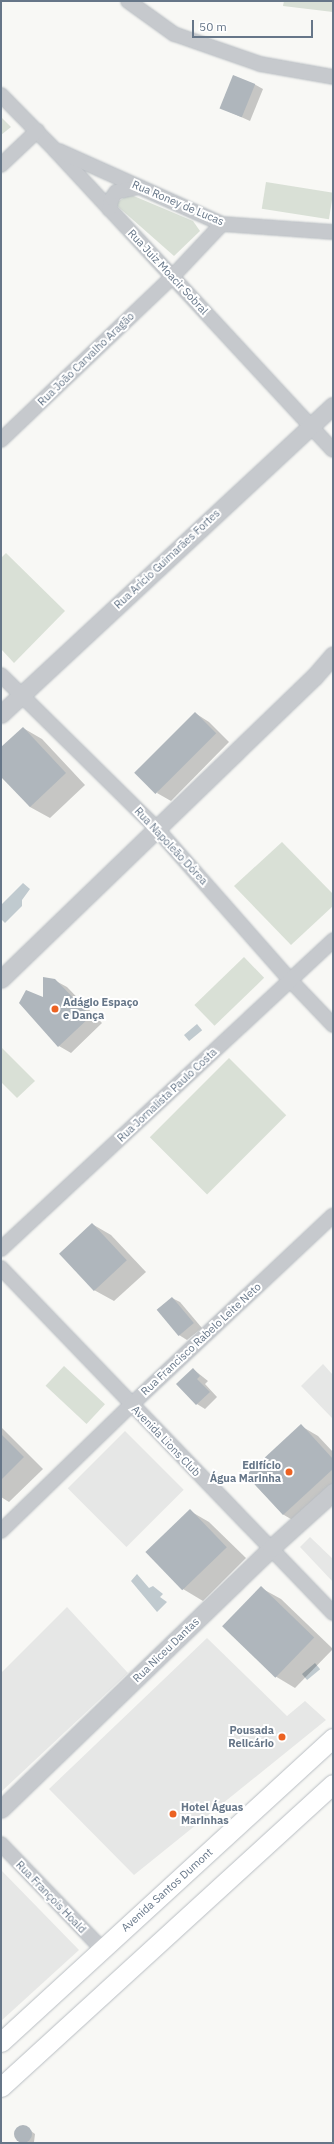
<!DOCTYPE html>
<meta charset="utf-8">
<style>
body{margin:0}
#map{position:relative;width:334px;height:2144px;overflow:hidden;background:#f8f8f5;font-family:"IBM Plex Sans",sans-serif}
div>[style]{position:absolute}
[style*='--x']{left:calc(var(--x)*1px);top:calc(var(--y)*1px);width:calc(var(--w)*1px);rotate:calc(var(--a)*1deg)}
.built>*{inset:0;background:#e6e7e6;transform-origin:0 0}
.green>*{inset:0;background:#d9e0d6;transform-origin:0 0}
.water>*{inset:0;background:#c0cacf;transform-origin:0 0}
.shadow>*{inset:0;background:#0003}
.building>*{inset:0;background:#afb6bc;transform-origin:0 0}
.round{border-radius:50%}
.roads{filter:drop-shadow(0 0 1px #b8bdc2) drop-shadow(0 0 1px #b8bdc2)}
.minor>*{height:14px;margin:-7px;padding:0 7px;transform-origin:7px;border-radius:7px;background:#c6c9cd}
.tertiary>*{height:17px;margin:-8.5px;padding:0 8.5px;transform-origin:8.5px;border-radius:8.5px;background:#c6c9cd}
.secondary>*{height:19px;margin:-9.5px;padding:0 9.5px;transform-origin:9.5px;border-radius:9.5px;background:#fff}
.dots>*{width:11px;height:11px;translate:-50% -50%;box-sizing:border-box;border:2px solid #fff;border-radius:50%}
span{translate:-50% -50%;white-space:nowrap;text-align:center;line-height:1.15;-webkit-text-stroke:4px #fff;paint-order:stroke}
.street-label{font-size:11px;color:#667688}
.poi-label{font-size:11px;color:#667688;font-weight:700}
.left{translate:0 -50%;text-align:left}
.right{translate:-100% -50%;text-align:right}
.frame{position:absolute;inset:0;border:2px solid #667688;pointer-events:none}
.scale{position:absolute;left:192px;top:20px;width:121px;height:18px;box-sizing:border-box;border:2px solid #667688;border-top:0;padding-left:5px;font-size:12px;line-height:14px;white-space:nowrap;color:#667688;-webkit-text-stroke:3px #fff;paint-order:stroke}
</style>
<div id="map">
<div class="built">
<i style="clip-path:polygon(323px 1364px,333px 1375px,333px 1419px,301px 1386px)"></i>
<i style="left:125px;top:1431px;width:83px;height:81px;rotate:45deg"></i>
<i style="clip-path:polygon(310px 1537px,333px 1559px,333px 1582px,300px 1547px)"></i>
<i style="clip-path:polygon(67px 1607px,128px 1673px,1px 1792px,1px 1673px)"></i>
<i style="clip-path:polygon(207px 1638px,287px 1716px,305px 1701px,326px 1720px,134px 1875px,49px 1789px)"></i>
<i style="clip-path:polygon(1px 1870px,79px 1950px,1px 2021px)"></i>
</div>
<div class="green">
<i style="clip-path:polygon(284px 1px,333px 1px,333px 12px,283px 6px)"></i>
<i style="clip-path:polygon(1px 117px,11px 127px,1px 135px)"></i>
<i style="left:266px;top:182px;width:68px;height:27px;rotate:9deg"></i>
<i style="clip-path:polygon(129px 194px,193px 221px,200px 231px,174px 256px,115px 204px)"></i>
<i style="clip-path:polygon(6px 553px,65px 611px,14px 663px,1px 649px,1px 558px)"></i>
<i style="clip-path:polygon(282px 842px,333px 894px,333px 906px,291px 945px,234px 886px)"></i>
<i style="left:244px;top:957px;width:29px;height:69px;rotate:46deg"></i>
<i style="clip-path:polygon(1px 1047px,35px 1081px,17px 1098px,1px 1082px)"></i>
<i style="left:229px;top:1058px;width:81px;height:112px;rotate:45deg"></i>
<i style="left:64px;top:1366px;width:56px;height:27px;rotate:43deg"></i>
</div>
<div class="water">
<i style="clip-path:polygon(23px 883px,30px 889px,22px 900px,22px 906px,5px 923px,1px 919px,1px 905px)"></i>
<i style="left:197px;top:1024px;width:8px;height:17px;rotate:50deg"></i>
<i style="clip-path:polygon(137px 1574px,149px 1588px,153px 1586px,163px 1594px,160px 1597px,167px 1602px,157px 1612px,131px 1581px)"></i>
<i style="left:315px;top:1663px;width:8px;height:17px;rotate:50deg"></i>
</div>
<div class="shadow">
<i style="clip-path:polygon(254px 84px,263px 89px,250px 121px,221px 108px)"></i>
<i style="clip-path:polygon(195px 713px,209px 722px,229px 742px,171px 801px,157px 793px)"></i>
<i style="clip-path:polygon(23px 728px,42px 739px,85px 785px,50px 818px,30px 807px,1px 775px,1px 748px)"></i>
<i style="clip-path:polygon(54px 980px,67px 987px,102px 1023px,71px 1053px,59px 1046px,20px 1003px,44px 998px)"></i>
<i style="clip-path:polygon(92px 1224px,111px 1235px,146px 1272px,114px 1301px,94px 1290px)"></i>
<i style="clip-path:polygon(172px 1298px,180px 1302px,202px 1328px,187px 1340px,179px 1335px,158px 1309px)"></i>
<i style="clip-path:polygon(193px 1369px,208px 1381px,205px 1384px,217px 1397px,205px 1409px,197px 1404px)"></i>
<i style="clip-path:polygon(301px 1426px,318px 1436px,333px 1452px,333px 1495px,301px 1525px,284px 1515px,247px 1476px)"></i>
<i style="clip-path:polygon(1px 1427px,43px 1469px,9px 1502px,1px 1497px)"></i>
<i style="clip-path:polygon(190px 1511px,209px 1522px,246px 1558px,203px 1601px,183px 1589px)"></i>
<i style="clip-path:polygon(261px 1588px,281px 1599px,333px 1649px,295px 1688px,275px 1676px,223px 1626px)"></i>
<i style="clip-path:polygon(24px 2126px,35px 2134px,34px 2142px,23px 2143px,17px 2139px,15px 2132px,20px 2127px)"></i>
</div>
<div class="building">
<i style="left:233px;top:75px;width:24px;height:36px;rotate:22deg"></i>
<i style="left:195px;top:712px;width:30px;height:86px;rotate:45deg"></i>
<i style="clip-path:polygon(23px 727px,66px 773px,30px 807px,1px 777px,1px 747px)"></i>
<i style="clip-path:polygon(43px 977px,55px 979px,91px 1016px,58px 1047px,19px 1003px,26px 990px,43px 997px)"></i>
<i style="left:92px;top:1223px;width:51px;height:45px;rotate:47deg"></i>
<i style="left:172px;top:1297px;width:34px;height:20px;rotate:50deg"></i>
<i style="clip-path:polygon(193px 1368px,200px 1376px,197px 1379px,210px 1392px,196px 1405px,176px 1384px)"></i>
<i style="clip-path:polygon(301px 1424px,333px 1459px,333px 1469px,283px 1515px,246px 1475px)"></i>
<i style="clip-path:polygon(1px 1434px,24px 1457px,1px 1480px)"></i>
<i style="left:190px;top:1509px;width:53px;height:62px;rotate:46deg"></i>
<i style="left:261px;top:1586px;width:74px;height:56px;rotate:44deg"></i>
<i class="round" style="left:14px;top:2125px;width:18px;height:18px"></i>
</div>
<div class="roads">
<div class="minor">
<i style="--x:128;--y:1;--w:57;--a:35.7"></i>
<i style="--x:174;--y:34;--w:91;--a:19.2"></i>
<i style="--x:260;--y:64;--w:74;--a:10.1"></i>
<i style="--x:1;--y:95;--w:76;--a:45.5"></i>
<i style="--x:54;--y:149;--w:410;--a:47.2"></i>
<i style="--x:59;--y:151;--w:179;--a:24.1"></i>
<i style="--x:222;--y:224;--w:111;--a:4.1"></i>
<i style="--x:1;--y:165;--w:50;--a:-43.4"></i>
<i style="--x:109;--y:209;--w:11;--a:-75"></i>
<i style="--x:112;--y:198;--w:7;--a:-56"></i>
<i style="--x:116;--y:192;--w:24;--a:-12"></i>
<i style="--x:1;--y:440;--w:236;--a:-43.6"></i>
<i style="--x:172;--y:277;--w:73;--a:-46.7"></i>
<i style="--x:1;--y:675;--w:219;--a:44.6"></i>
<i style="--x:157;--y:829;--w:203;--a:48.6"></i>
<i style="--x:291;--y:981;--w:61;--a:46.3"></i>
<i style="--x:1;--y:1249;--w:454;--a:-42.9"></i>
<i style="--x:1;--y:1268;--w:479;--a:46.1"></i>
<i style="--x:1;--y:1531;--w:181;--a:-44.1"></i>
<i style="--x:131;--y:1405;--w:277;--a:-43.2"></i>
<i style="--x:1;--y:1844;--w:146;--a:46.1"></i>
</div>
<div class="tertiary">
<i style="--x:1;--y:714;--w:453;--a:-42.9"></i>
<i style="--x:1;--y:979;--w:435;--a:-44"></i>
<i style="--x:314;--y:677;--w:29;--a:-49"></i>
<i style="--x:1;--y:1809;--w:376;--a:-44"></i>
<i style="--x:271;--y:1548;--w:84;--a:-42.1"></i>
</div>
<div class="secondary">
<i style="--x:1;--y:2042;--w:450;--a:-42.5"></i>
<i style="--x:1;--y:2087;--w:449;--a:-42.4"></i>
</div>
</div>
<div class="dots">
<i style="left:55px;top:1009px;background:#ec6222"></i>
<i style="left:289px;top:1472px;background:#ec6222"></i>
<i style="left:282px;top:1737px;background:#ec6222"></i>
<i style="left:173px;top:1814px;background:#ec6222"></i>
</div>
<div class="street-label">
<span style="left:178px;top:203px;rotate:23deg">Rua Roney de Lucas</span>
<span style="left:168px;top:272px;rotate:47deg">Rua Juiz Moacir Sobral</span>
<span style="left:86px;top:359px;rotate:-44deg">Rua João Carvalho Aragão</span>
<span style="left:167px;top:559px;rotate:-43deg">Rua Arício Guimarães Fortes</span>
<span style="left:171px;top:846px;rotate:47deg">Rua Napoleão Dórea</span>
<span style="left:167px;top:1095px;rotate:-43deg">Rua Jornalista Paulo Costa</span>
<span style="left:201px;top:1339px;rotate:-43deg">Rua Francisco Rabelo Leite Neto</span>
<span style="left:166px;top:1441px;rotate:46deg">Avenida Lions Club</span>
<span style="left:166px;top:1650px;rotate:-44deg">Rua Niceu Dantas</span>
<span style="left:167px;top:1890px;rotate:-42deg">Avenida Santos Dumont</span>
<span style="left:51px;top:1897px;rotate:46deg">Rua François Hoald</span>
</div>
<div class="poi-label">
<span class="left" style="left:63px;top:1009px">Adágio Espaço<br>e Dança</span>
<span class="right" style="left:281px;top:1472px">Edifício<br>Água Marinha</span>
<span class="right" style="left:274px;top:1737px">Pousada<br>Relicário</span>
<span class="left" style="left:181px;top:1814px">Hotel Águas<br>Marinhas</span>
</div>
<div class="frame"></div>
<div class="scale">50 m</div>
</div>
